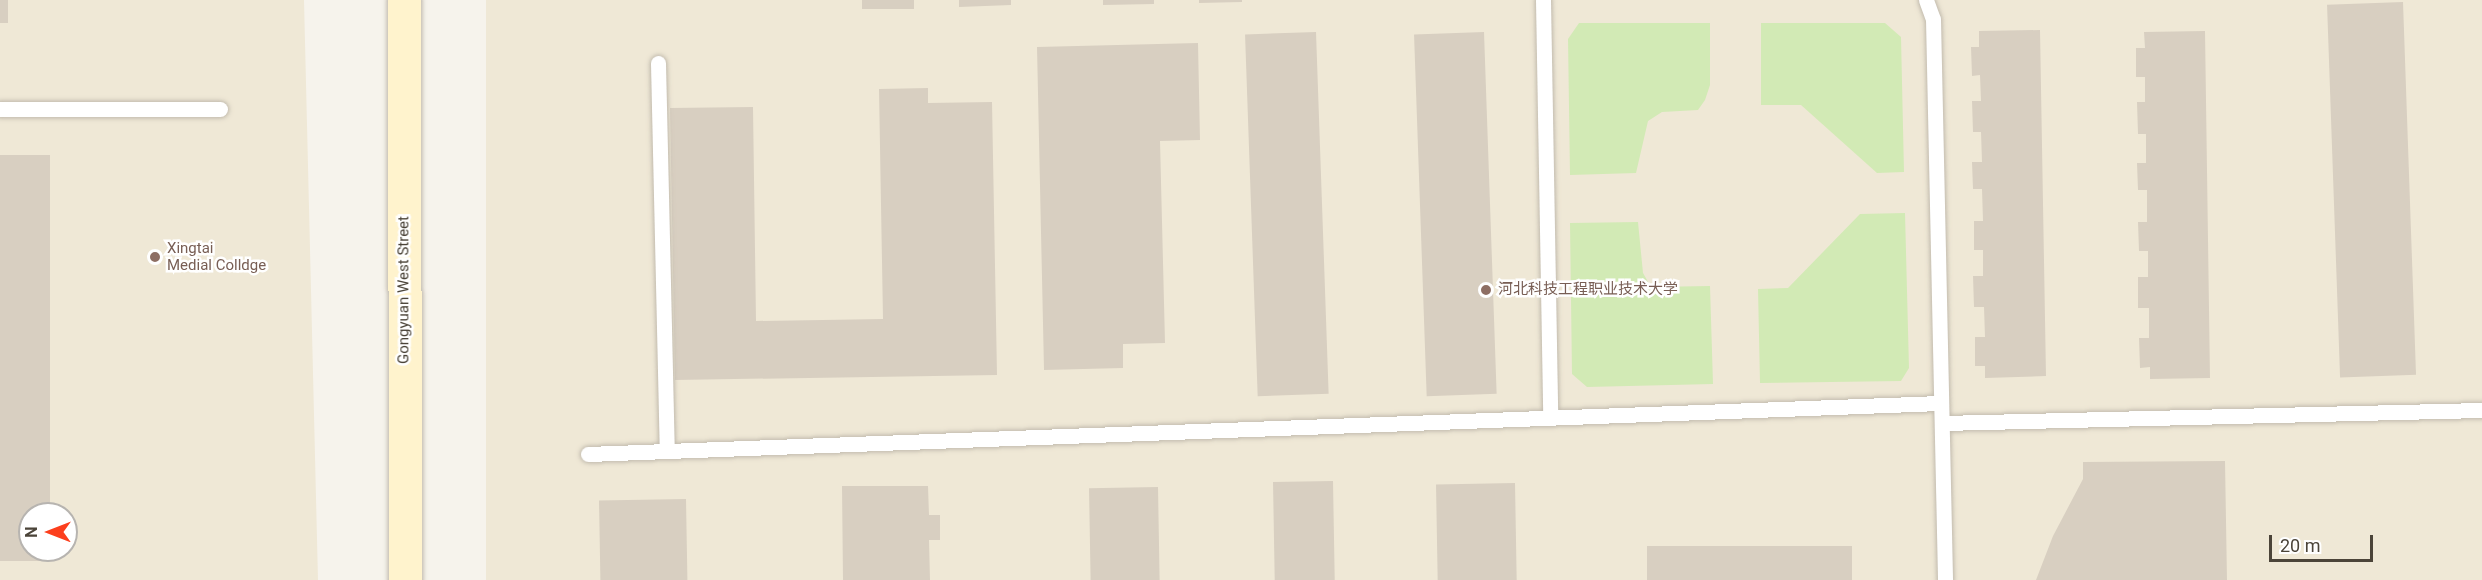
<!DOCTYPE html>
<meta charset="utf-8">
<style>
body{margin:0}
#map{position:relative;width:2482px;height:580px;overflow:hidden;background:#f6f3ec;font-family:Roboto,"Noto Sans SC",sans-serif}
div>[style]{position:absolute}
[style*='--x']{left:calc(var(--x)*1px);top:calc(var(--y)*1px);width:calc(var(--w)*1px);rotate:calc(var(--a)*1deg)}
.education>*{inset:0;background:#efe8d6;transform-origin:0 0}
.green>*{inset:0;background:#d2eab5}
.building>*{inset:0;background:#d8cfc1;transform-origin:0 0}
.roads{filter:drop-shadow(0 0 2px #c2bbae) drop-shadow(0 0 2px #c2bbae)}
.lane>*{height:15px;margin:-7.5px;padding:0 7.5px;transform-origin:7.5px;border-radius:7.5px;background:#fff}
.secondary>*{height:33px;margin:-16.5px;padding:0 16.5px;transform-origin:16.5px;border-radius:16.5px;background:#fff3cd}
.dots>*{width:16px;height:16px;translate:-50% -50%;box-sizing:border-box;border:3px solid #fff;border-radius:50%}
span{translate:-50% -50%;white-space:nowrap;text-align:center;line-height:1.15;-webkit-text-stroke:5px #fff;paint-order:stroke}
.education-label{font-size:15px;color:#785e54}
.left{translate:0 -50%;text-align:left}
.street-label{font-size:15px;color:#4b4439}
.north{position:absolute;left:18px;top:502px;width:60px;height:60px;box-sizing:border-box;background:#fff;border:2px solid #b7b4b0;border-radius:50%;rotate:270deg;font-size:16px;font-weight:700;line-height:24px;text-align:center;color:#4b4439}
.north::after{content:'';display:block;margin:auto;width:21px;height:27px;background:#fc3f1d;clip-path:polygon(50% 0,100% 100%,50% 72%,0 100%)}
.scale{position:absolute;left:2269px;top:535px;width:104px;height:27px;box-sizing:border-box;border:3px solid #4b4439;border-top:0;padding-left:8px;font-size:18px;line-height:21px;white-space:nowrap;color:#4b4439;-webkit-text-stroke:4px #fff;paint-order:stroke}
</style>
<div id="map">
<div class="education">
<i style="clip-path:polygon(evenodd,0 0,304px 0,318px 580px,0 580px,0 0,30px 514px,66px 514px,66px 550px,30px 550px,30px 514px)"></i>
<i style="left:486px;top:0;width:1996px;height:580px"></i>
</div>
<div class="green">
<i style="clip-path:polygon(1579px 23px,1710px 23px,1710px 85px,1705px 100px,1698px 110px,1662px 112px,1648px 121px,1636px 173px,1570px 175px,1568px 39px)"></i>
<i style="clip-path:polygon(1761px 23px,1885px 23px,1901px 37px,1904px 172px,1877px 173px,1801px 105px,1761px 105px)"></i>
<i style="clip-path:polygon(1905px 213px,1909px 368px,1901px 381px,1760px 383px,1758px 289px,1788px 288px,1860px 214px)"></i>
<i style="clip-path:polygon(1638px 222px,1643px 273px,1651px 287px,1710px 286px,1713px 384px,1587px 387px,1572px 374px,1570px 223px)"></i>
</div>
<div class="building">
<i style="left:0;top:0;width:8px;height:23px"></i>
<i style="left:862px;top:0;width:52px;height:9px"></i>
<i style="clip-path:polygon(959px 0,1011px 0,1011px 5px,959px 7px)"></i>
<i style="clip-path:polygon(1103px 0,1154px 0,1154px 4px,1103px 5px)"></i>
<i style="clip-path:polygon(1199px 0,1242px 0,1242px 2px,1199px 3px)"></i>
<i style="left:2403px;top:2px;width:373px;height:76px;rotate:88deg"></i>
<i style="clip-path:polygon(2040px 30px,2046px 376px,1985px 378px,1985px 366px,1975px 366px,1975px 337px,1985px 337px,1984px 307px,1974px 307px,1973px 276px,1983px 276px,1983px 250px,1974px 250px,1974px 221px,1983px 221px,1982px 189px,1973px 189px,1972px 162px,1982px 162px,1981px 132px,1973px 132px,1972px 101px,1981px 101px,1980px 75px,1972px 76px,1971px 47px,1979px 47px,1979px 31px)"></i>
<i style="clip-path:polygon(2205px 31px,2210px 378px,2150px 379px,2150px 367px,2140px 368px,2139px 338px,2149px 338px,2149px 308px,2138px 308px,2138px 277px,2148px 277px,2148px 251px,2139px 251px,2138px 222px,2147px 222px,2147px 190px,2138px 190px,2137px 163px,2146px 163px,2146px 134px,2138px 134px,2137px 102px,2145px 102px,2145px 77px,2136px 77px,2136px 48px,2145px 48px,2144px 32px)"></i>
<i style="left:1316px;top:32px;width:362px;height:71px;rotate:88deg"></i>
<i style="left:1484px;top:32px;width:362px;height:70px;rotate:88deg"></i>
<i style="clip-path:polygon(1198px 43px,1200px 140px,1160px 141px,1165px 343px,1123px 344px,1123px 368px,1044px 370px,1037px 47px)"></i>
<i style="clip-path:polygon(928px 88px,928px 103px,992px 102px,997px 375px,675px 380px,670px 108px,753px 107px,756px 321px,883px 319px,879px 89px)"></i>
<i style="clip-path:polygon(0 155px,50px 155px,50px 514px,30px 514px,30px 550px,50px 550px,50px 561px,0 561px)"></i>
<i style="clip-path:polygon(2225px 461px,2227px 580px,2036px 580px,2053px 536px,2083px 479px,2083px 462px)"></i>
<i style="left:1333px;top:481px;width:99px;height:60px;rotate:89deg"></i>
<i style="left:1515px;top:483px;width:97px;height:79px;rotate:89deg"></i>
<i style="clip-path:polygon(842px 486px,928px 486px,929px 515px,940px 515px,940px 540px,929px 540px,930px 580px,843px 580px)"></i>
<i style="left:1158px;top:487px;width:93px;height:69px;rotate:89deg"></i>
<i style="left:686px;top:499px;width:81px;height:87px;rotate:89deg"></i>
<i style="left:1852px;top:546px;width:34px;height:205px;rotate:90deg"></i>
</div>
<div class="roads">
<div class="lane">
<i style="--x:1543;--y:0;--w:418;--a:89"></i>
<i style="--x:1926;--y:0;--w:20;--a:70"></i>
<i style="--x:1933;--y:19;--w:561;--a:88.77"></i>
<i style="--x:658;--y:63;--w:388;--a:88.7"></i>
<i style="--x:0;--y:109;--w:220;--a:0"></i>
<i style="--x:1942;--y:423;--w:540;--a:-1.38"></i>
<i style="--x:588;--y:454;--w:1354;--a:-2.16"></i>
</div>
<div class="secondary">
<i style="--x:404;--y:0;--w:580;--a:89.9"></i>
</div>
</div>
<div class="dots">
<i style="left:155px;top:257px;background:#8d6e63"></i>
<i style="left:1486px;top:290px;background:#8d6e63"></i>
</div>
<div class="education-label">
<span class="left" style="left:167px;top:257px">Xingtai<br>Medial Colldge</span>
<span class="left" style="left:1498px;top:290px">河北科技工程职业技术大学</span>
</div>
<div class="street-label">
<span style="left:404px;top:290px;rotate:-90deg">Gongyuan West Street</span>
</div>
<div class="north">N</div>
<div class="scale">20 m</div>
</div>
